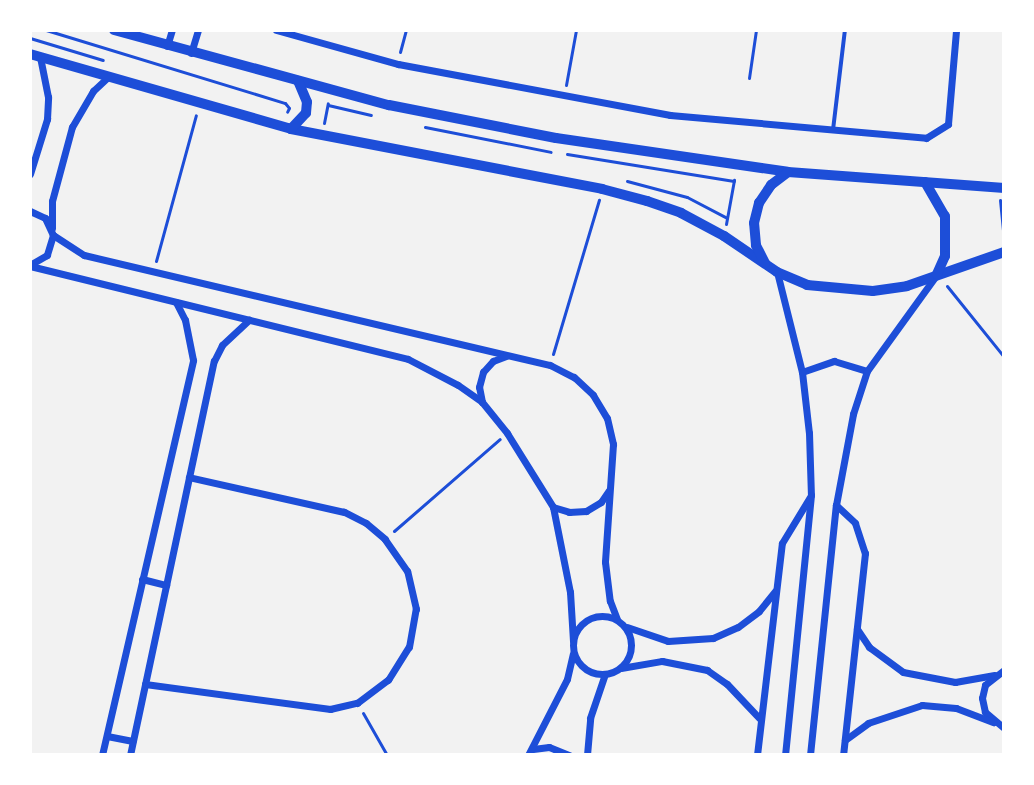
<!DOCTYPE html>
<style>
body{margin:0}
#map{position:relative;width:1034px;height:785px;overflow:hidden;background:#f2f2f2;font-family:"Public Sans",sans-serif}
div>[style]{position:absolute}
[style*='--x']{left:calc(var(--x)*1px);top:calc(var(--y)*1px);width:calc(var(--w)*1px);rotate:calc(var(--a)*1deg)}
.path>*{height:3px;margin:-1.5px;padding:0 1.5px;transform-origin:1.5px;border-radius:1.5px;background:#1d4ed8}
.service>*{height:4px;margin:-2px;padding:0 2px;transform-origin:2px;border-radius:2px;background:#1d4ed8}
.minor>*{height:7px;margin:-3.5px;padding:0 3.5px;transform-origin:3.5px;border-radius:3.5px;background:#1d4ed8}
.minor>.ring{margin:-3.5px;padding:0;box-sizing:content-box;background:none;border:7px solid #1d4ed8;border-radius:50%}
.secondary>*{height:10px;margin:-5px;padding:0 5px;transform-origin:5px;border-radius:5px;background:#1d4ed8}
span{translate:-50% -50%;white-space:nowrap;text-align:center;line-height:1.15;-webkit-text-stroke:7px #fff;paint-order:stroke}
.frame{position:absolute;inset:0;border:32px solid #fff;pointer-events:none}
</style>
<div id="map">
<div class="path">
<i style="--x:46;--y:30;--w:250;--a:17"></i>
<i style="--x:285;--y:103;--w:6;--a:51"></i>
<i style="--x:289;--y:108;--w:4;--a:117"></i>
<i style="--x:30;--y:38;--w:76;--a:16.8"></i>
<i style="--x:400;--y:52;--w:23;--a:-75"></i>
<i style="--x:749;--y:78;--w:49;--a:-81.7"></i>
<i style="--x:566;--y:85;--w:56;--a:-79.7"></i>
<i style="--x:328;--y:105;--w:44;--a:13.1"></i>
<i style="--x:324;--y:123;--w:20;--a:-79"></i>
<i style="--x:425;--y:127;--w:128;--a:11.2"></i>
<i style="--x:567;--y:154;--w:169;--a:9.2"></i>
<i style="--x:627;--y:181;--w:62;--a:14.9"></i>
<i style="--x:687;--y:197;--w:45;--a:27.7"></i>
<i style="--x:1000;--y:200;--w:40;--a:84.3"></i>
<i style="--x:726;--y:224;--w:45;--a:-79.7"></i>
<i style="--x:156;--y:261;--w:151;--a:-74.7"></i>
<i style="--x:947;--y:286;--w:91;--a:51.2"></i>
<i style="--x:553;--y:354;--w:161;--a:-73.4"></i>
<i style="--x:394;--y:531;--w:140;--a:-41"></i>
<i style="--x:363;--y:713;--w:48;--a:60.3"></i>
</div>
<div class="service">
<i style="--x:833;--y:130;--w:101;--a:-83.2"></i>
</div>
<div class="minor">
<i style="--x:276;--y:30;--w:127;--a:15.6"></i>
<i style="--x:398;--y:64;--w:277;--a:10.6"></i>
<i style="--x:670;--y:115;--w:257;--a:5.1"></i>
<i style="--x:926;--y:138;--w:26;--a:-32"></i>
<i style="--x:948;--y:124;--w:94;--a:-85.1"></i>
<i style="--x:167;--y:46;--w:17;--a:-73"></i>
<i style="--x:191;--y:53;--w:24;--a:-73"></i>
<i style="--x:30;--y:174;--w:58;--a:-72.8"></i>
<i style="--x:47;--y:119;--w:22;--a:-87"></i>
<i style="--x:48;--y:97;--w:41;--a:-101.3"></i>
<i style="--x:30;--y:211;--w:17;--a:25"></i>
<i style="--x:45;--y:218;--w:19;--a:65"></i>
<i style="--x:53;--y:235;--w:21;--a:107"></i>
<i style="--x:47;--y:255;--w:20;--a:150"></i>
<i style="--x:52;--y:228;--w:27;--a:-90"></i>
<i style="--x:52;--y:201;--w:77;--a:-74.9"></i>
<i style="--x:72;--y:127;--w:42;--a:-59.7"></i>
<i style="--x:93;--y:91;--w:19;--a:-43"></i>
<i style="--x:53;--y:235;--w:37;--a:33"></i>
<i style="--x:84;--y:255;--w:479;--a:13.3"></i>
<i style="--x:550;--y:365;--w:27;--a:27"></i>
<i style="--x:574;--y:377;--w:26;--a:43"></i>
<i style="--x:593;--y:395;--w:27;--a:59"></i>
<i style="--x:607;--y:418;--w:27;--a:77"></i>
<i style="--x:613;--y:444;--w:118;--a:93.9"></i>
<i style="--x:605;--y:562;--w:39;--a:83"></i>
<i style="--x:610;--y:601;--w:19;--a:69"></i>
<i style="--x:30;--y:266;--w:389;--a:13.8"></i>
<i style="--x:408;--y:359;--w:56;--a:27.5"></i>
<i style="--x:458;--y:385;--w:29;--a:35"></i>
<i style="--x:482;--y:402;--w:40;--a:51"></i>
<i style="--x:507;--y:433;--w:87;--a:58.1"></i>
<i style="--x:553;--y:507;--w:87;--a:78.7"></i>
<i style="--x:570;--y:592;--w:49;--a:86.5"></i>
<i style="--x:777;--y:272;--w:103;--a:76"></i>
<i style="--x:802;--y:372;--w:61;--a:83.5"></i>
<i style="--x:809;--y:433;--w:62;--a:88.2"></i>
<i style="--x:811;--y:495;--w:261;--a:95.7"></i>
<i style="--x:802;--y:372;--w:34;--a:-19"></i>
<i style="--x:834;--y:361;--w:34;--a:17"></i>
<i style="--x:482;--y:402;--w:15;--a:-101"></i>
<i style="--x:479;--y:387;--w:16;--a:-75"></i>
<i style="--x:483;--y:372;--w:15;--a:-48"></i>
<i style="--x:493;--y:361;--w:14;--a:-21"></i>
<i style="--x:836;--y:505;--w:26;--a:43"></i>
<i style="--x:855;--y:523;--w:32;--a:72"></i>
<i style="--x:865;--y:553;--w:203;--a:96.2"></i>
<i style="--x:553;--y:507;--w:17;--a:17"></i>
<i style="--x:569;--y:512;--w:17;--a:-3"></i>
<i style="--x:586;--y:511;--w:17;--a:-31"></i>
<i style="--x:601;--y:502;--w:14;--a:-56"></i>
<i style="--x:142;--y:579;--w:25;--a:14"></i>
<i class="ring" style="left:573px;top:616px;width:51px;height:51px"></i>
<i style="--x:627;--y:627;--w:43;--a:18.9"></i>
<i style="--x:668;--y:641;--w:45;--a:-3.8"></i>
<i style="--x:713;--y:638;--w:27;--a:-24"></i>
<i style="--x:738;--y:627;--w:26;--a:-37"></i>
<i style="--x:759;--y:611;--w:26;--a:-51"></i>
<i style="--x:857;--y:629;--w:22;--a:56"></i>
<i style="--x:869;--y:647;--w:42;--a:36.3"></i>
<i style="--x:903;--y:672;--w:53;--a:10.9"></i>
<i style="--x:955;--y:682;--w:40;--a:-10"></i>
<i style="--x:621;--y:668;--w:42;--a:-9.7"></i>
<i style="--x:662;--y:661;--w:46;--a:11.3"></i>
<i style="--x:707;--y:670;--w:24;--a:35"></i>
<i style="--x:727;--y:684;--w:47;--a:46.7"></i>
<i style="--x:1004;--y:670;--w:24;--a:142"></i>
<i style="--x:985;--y:685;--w:13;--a:103"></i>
<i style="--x:982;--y:698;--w:14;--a:78"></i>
<i style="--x:985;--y:712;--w:25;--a:40"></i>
<i style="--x:145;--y:684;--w:187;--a:7.7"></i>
<i style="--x:330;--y:709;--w:28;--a:-13"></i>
<i style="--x:357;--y:703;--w:39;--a:-37"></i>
<i style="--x:388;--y:680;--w:39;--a:-58"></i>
<i style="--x:409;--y:647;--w:39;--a:-80"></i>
<i style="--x:416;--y:609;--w:39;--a:-103"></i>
<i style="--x:407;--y:571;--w:39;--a:-125"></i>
<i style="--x:385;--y:539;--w:25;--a:-140"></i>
<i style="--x:366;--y:523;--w:25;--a:-153"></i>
<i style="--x:344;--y:512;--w:159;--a:-167.3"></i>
<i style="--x:107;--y:736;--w:26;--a:11"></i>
<i style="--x:845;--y:740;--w:29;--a:-36"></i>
<i style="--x:868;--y:723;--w:57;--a:-18.4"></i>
<i style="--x:922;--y:705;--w:34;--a:5"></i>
<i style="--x:956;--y:708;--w:40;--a:21"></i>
<i style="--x:533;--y:749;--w:16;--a:-7"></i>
<i style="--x:549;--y:747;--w:22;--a:22"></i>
<i style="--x:102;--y:755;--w:405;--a:-77"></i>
<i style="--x:193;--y:360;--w:41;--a:-101.3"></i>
<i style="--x:185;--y:320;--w:20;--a:-117"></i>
<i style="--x:130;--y:755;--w:403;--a:-78"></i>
<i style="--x:214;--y:361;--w:18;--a:-63"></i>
<i style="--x:222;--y:345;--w:37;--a:-43"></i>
<i style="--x:528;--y:755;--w:85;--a:-62.8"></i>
<i style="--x:567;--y:679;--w:26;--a:-77"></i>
<i style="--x:587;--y:755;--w:37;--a:-85"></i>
<i style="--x:590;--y:718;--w:46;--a:-71.2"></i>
<i style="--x:757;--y:755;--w:213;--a:-83.3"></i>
<i style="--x:782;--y:543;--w:54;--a:-58.7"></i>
<i style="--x:810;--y:755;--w:251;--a:-84.1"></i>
<i style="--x:836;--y:505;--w:93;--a:-79.4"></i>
<i style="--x:853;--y:414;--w:45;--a:-72"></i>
<i style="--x:867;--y:371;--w:116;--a:-54.1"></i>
</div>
<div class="secondary">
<i style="--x:114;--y:30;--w:285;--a:15.3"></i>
<i style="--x:389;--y:105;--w:170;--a:11.2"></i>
<i style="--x:556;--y:138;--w:234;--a:8.3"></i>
<i style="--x:788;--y:172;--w:217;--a:4.2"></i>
<i style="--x:30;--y:54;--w:272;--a:16"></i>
<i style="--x:291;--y:129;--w:317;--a:10.9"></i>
<i style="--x:602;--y:189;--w:47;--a:14.9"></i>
<i style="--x:647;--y:201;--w:36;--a:19"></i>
<i style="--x:681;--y:213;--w:49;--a:28.1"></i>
<i style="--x:724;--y:236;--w:64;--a:34.2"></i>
<i style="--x:777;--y:272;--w:33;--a:23"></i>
<i style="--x:807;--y:285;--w:66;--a:5.2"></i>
<i style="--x:873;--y:291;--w:34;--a:-8"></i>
<i style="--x:907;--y:286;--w:103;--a:-19.3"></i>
<i style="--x:291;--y:129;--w:22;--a:-47"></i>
<i style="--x:306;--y:113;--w:11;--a:-85"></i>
<i style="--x:307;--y:102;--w:23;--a:-113"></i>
<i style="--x:925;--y:182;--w:39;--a:60"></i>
<i style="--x:945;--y:216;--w:40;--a:90"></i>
<i style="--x:945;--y:256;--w:20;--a:114"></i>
<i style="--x:765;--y:263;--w:20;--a:-117"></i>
<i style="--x:756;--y:245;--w:22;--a:-95"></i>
<i style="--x:754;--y:223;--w:21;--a:-76"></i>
<i style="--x:759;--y:203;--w:22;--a:-56"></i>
<i style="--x:771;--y:185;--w:21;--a:-37"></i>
</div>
<div class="frame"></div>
</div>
